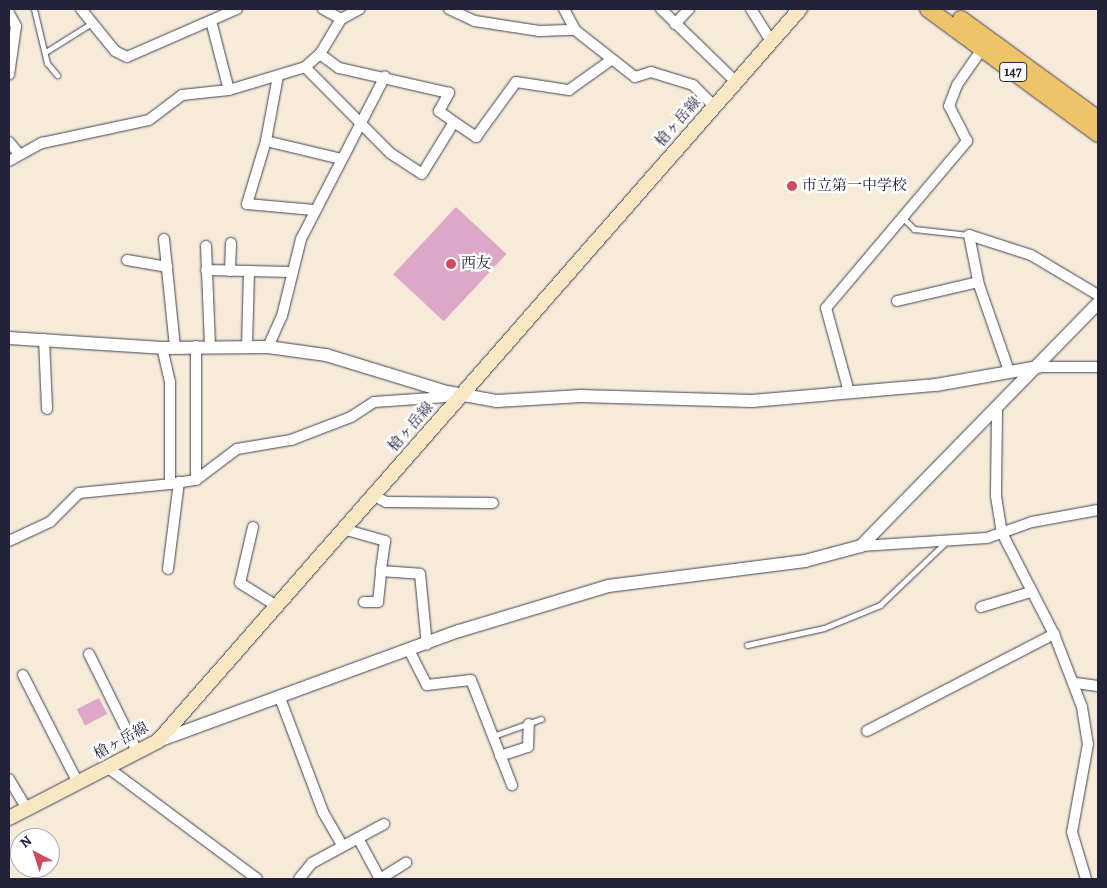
<!DOCTYPE html>
<meta charset="utf-8">
<style>
body{margin:0}
#map{position:relative;width:1107px;height:888px;overflow:hidden;background:#f6ebd9;font-family:Alegreya,"Noto Serif JP",serif}
div>[style]{position:absolute}
[style*='--x']{left:calc(var(--x)*1px);top:calc(var(--y)*1px);width:calc(var(--w)*1px);rotate:calc(var(--a)*1deg)}
.building>*{inset:0;background:#dea6c7;transform-origin:0 0}
.roads{filter:drop-shadow(0 0 1px #424053) drop-shadow(0 0 1px #424053)}
.service>*{height:5px;margin:-2.5px;padding:0 2.5px;transform-origin:2.5px;border-radius:2.5px;background:#fff}
.minor>*{height:10px;margin:-5px;padding:0 5px;transform-origin:5px;border-radius:5px;background:#fff}
.tertiary>*{height:12px;margin:-6px;padding:0 6px;transform-origin:6px;border-radius:6px;background:#fff}
.secondary>*{height:14px;margin:-7px;padding:0 7px;transform-origin:7px;border-radius:7px;background:#f9e7c3}
.trunk>*{height:16px;margin:-8px;padding:0 8px;transform-origin:8px;border-radius:8px;background:#efc469}
.dots>*{width:14px;height:14px;translate:-50% -50%;box-sizing:border-box;border:2px solid #fff;border-radius:50%}
span{translate:-50% -50%;white-space:nowrap;text-align:center;line-height:1.15;-webkit-text-stroke:5px #fff;paint-order:stroke}
.shield-label span{padding:1px 4px;background:#fff;border:1px solid;border-radius:4px;-webkit-text-stroke-width:0}
.shield-label{font-size:14px;color:#22223b;font-weight:700}
.street-label{font-size:15px;color:#22223b}
.poi-label{font-size:15px;color:#22223b}
.left{translate:0 -50%;text-align:left}
.frame{position:absolute;inset:0;border:10px solid #22223b;pointer-events:none}
.north{position:absolute;left:10px;top:828px;width:50px;height:50px;box-sizing:border-box;background:#fff;border:1px solid #a7a7b1;border-radius:50%;rotate:320deg;font-size:14px;font-weight:700;line-height:20px;text-align:center;color:#22223b}
.north::after{content:'';display:block;margin:auto;width:18px;height:22px;background:#d1495b;clip-path:polygon(50% 0,100% 100%,50% 72%,0 100%)}
</style>
<div id="map">
<div class="building">
<i style="left:456px;top:207px;width:69px;height:92px;rotate:43deg"></i>
<i style="left:99px;top:698px;width:18px;height:25px;rotate:63deg"></i>
</div>
<div class="roads">
<div class="service">
<i style="--x:34;--y:9;--w:56;--a:76.5"></i>
<i style="--x:47;--y:63;--w:16;--a:50"></i>
<i style="--x:47;--y:51;--w:53;--a:-31.9"></i>
<i style="--x:903;--y:218;--w:16;--a:45"></i>
<i style="--x:914;--y:229;--w:55;--a:6.2"></i>
<i style="--x:747;--y:645;--w:79;--a:-12.4"></i>
<i style="--x:824;--y:628;--w:61;--a:-22.3"></i>
<i style="--x:880;--y:605;--w:93;--a:-43.7"></i>
<i style="--x:493;--y:736;--w:51;--a:-19.5"></i>
</div>
<div class="minor">
<i style="--x:81;--y:9;--w:54;--a:51"></i>
<i style="--x:115;--y:51;--w:13;--a:27"></i>
<i style="--x:127;--y:57;--w:120;--a:-23.6"></i>
<i style="--x:323;--y:9;--w:21;--a:29"></i>
<i style="--x:449;--y:9;--w:29;--a:25"></i>
<i style="--x:475;--y:21;--w:65;--a:8.9"></i>
<i style="--x:539;--y:31;--w:36;--a:-2"></i>
<i style="--x:564;--y:9;--w:24;--a:62"></i>
<i style="--x:575;--y:30;--w:76;--a:38.1"></i>
<i style="--x:635;--y:77;--w:17;--a:-17"></i>
<i style="--x:651;--y:72;--w:44;--a:17.2"></i>
<i style="--x:693;--y:85;--w:30;--a:45"></i>
<i style="--x:661;--y:9;--w:102;--a:44.2"></i>
<i style="--x:751;--y:9;--w:38;--a:58"></i>
<i style="--x:9;--y:13;--w:15;--a:62"></i>
<i style="--x:16;--y:26;--w:49;--a:98.1"></i>
<i style="--x:211;--y:21;--w:71;--a:75.4"></i>
<i style="--x:675;--y:24;--w:21;--a:-47"></i>
<i style="--x:305;--y:67;--w:121;--a:45.3"></i>
<i style="--x:390;--y:153;--w:38;--a:33"></i>
<i style="--x:422;--y:174;--w:61;--a:-58.4"></i>
<i style="--x:454;--y:122;--w:19;--a:-144"></i>
<i style="--x:439;--y:111;--w:21;--a:-61"></i>
<i style="--x:449;--y:93;--w:113;--a:-167.2"></i>
<i style="--x:339;--y:68;--w:24;--a:-144"></i>
<i style="--x:278;--y:76;--w:66;--a:100.5"></i>
<i style="--x:266;--y:141;--w:66;--a:106.8"></i>
<i style="--x:247;--y:204;--w:67;--a:5.1"></i>
<i style="--x:454;--y:122;--w:27;--a:34"></i>
<i style="--x:476;--y:137;--w:68;--a:-54"></i>
<i style="--x:516;--y:82;--w:54;--a:8.6"></i>
<i style="--x:569;--y:90;--w:52;--a:-35.5"></i>
<i style="--x:266;--y:141;--w:77;--a:13.5"></i>
<i style="--x:9;--y:142;--w:16;--a:50"></i>
<i style="--x:9;--y:161;--w:38;--a:-29"></i>
<i style="--x:42;--y:143;--w:109;--a:-12.1"></i>
<i style="--x:149;--y:120;--w:41;--a:-37.1"></i>
<i style="--x:182;--y:95;--w:47;--a:-6.1"></i>
<i style="--x:229;--y:90;--w:79;--a:-16.8"></i>
<i style="--x:305;--y:67;--w:20;--a:-41"></i>
<i style="--x:320;--y:54;--w:41;--a:-59"></i>
<i style="--x:341;--y:19;--w:21;--a:-28"></i>
<i style="--x:164;--y:239;--w:109;--a:84.2"></i>
<i style="--x:206;--y:246;--w:100;--a:87.7"></i>
<i style="--x:127;--y:260;--w:41;--a:9.9"></i>
<i style="--x:206;--y:270;--w:85;--a:1.3"></i>
<i style="--x:230;--y:271;--w:28;--a:-88"></i>
<i style="--x:897;--y:301;--w:83;--a:-13.2"></i>
<i style="--x:44;--y:339;--w:70;--a:87.5"></i>
<i style="--x:247;--y:347;--w:76;--a:-88.5"></i>
<i style="--x:268;--y:347;--w:34;--a:-66"></i>
<i style="--x:282;--y:316;--w:79;--a:-76.1"></i>
<i style="--x:301;--y:239;--w:183;--a:-62.7"></i>
<i style="--x:1038;--y:367;--w:60;--a:0"></i>
<i style="--x:1009;--y:371;--w:91;--a:-109.2"></i>
<i style="--x:979;--y:285;--w:51;--a:-101.3"></i>
<i style="--x:969;--y:235;--w:65;--a:17.9"></i>
<i style="--x:1031;--y:255;--w:78;--a:30.8"></i>
<i style="--x:849;--y:392;--w:87;--a:-105.3"></i>
<i style="--x:826;--y:308;--w:219;--a:-49.8"></i>
<i style="--x:967;--y:141;--w:39;--a:-117"></i>
<i style="--x:949;--y:106;--w:22;--a:-69"></i>
<i style="--x:957;--y:85;--w:44;--a:-55.2"></i>
<i style="--x:997;--y:411;--w:85;--a:90.7"></i>
<i style="--x:996;--y:496;--w:37;--a:81"></i>
<i style="--x:1002;--y:533;--w:114;--a:62.8"></i>
<i style="--x:1054;--y:634;--w:78;--a:69"></i>
<i style="--x:1082;--y:707;--w:37;--a:81"></i>
<i style="--x:1088;--y:744;--w:89;--a:100.3"></i>
<i style="--x:1072;--y:832;--w:49;--a:73.4"></i>
<i style="--x:196;--y:480;--w:51;--a:-37.1"></i>
<i style="--x:237;--y:449;--w:55;--a:-9.5"></i>
<i style="--x:291;--y:440;--w:64;--a:-21"></i>
<i style="--x:351;--y:417;--w:27;--a:-33"></i>
<i style="--x:374;--y:402;--w:86;--a:-4"></i>
<i style="--x:170;--y:484;--w:26;--a:-9"></i>
<i style="--x:196;--y:480;--w:134;--a:-90"></i>
<i style="--x:373;--y:495;--w:15;--a:28"></i>
<i style="--x:386;--y:502;--w:107;--a:0.5"></i>
<i style="--x:253;--y:527;--w:57;--a:103.1"></i>
<i style="--x:240;--y:583;--w:41;--a:32.2"></i>
<i style="--x:343;--y:529;--w:44;--a:15.9"></i>
<i style="--x:385;--y:541;--w:30;--a:98"></i>
<i style="--x:381;--y:571;--w:39;--a:4"></i>
<i style="--x:420;--y:574;--w:71;--a:84.4"></i>
<i style="--x:9;--y:541;--w:45;--a:-24.9"></i>
<i style="--x:50;--y:522;--w:41;--a:-45"></i>
<i style="--x:79;--y:493;--w:91;--a:-5.6"></i>
<i style="--x:170;--y:484;--w:102;--a:-90"></i>
<i style="--x:170;--y:382;--w:35;--a:-103"></i>
<i style="--x:861;--y:546;--w:126;--a:-3.6"></i>
<i style="--x:987;--y:538;--w:48;--a:-19.6"></i>
<i style="--x:1032;--y:522;--w:67;--a:-10.3"></i>
<i style="--x:168;--y:569;--w:88;--a:-82.8"></i>
<i style="--x:364;--y:602;--w:14;--a:0"></i>
<i style="--x:378;--y:602;--w:31;--a:-84"></i>
<i style="--x:981;--y:607;--w:52;--a:-16.7"></i>
<i style="--x:410;--y:652;--w:37;--a:63"></i>
<i style="--x:427;--y:685;--w:44;--a:-6.5"></i>
<i style="--x:471;--y:680;--w:113;--a:68.7"></i>
<i style="--x:89;--y:654;--w:108;--a:63.7"></i>
<i style="--x:23;--y:675;--w:121;--a:63"></i>
<i style="--x:1076;--y:683;--w:22;--a:8"></i>
<i style="--x:280;--y:698;--w:122;--a:69.3"></i>
<i style="--x:323;--y:812;--w:39;--a:60"></i>
<i style="--x:867;--y:731;--w:211;--a:-27.4"></i>
<i style="--x:500;--y:756;--w:29;--a:-18"></i>
<i style="--x:528;--y:747;--w:23;--a:-88"></i>
<i style="--x:107;--y:767;--w:187;--a:36.7"></i>
<i style="--x:9;--y:779;--w:35;--a:59"></i>
<i style="--x:358;--y:838;--w:47;--a:61.8"></i>
<i style="--x:299;--y:879;--w:21;--a:-51"></i>
<i style="--x:312;--y:863;--w:82;--a:-28.4"></i>
<i style="--x:380;--y:879;--w:31;--a:-32"></i>
</div>
<div class="tertiary">
<i style="--x:9;--y:338;--w:153;--a:3.7"></i>
<i style="--x:162;--y:348;--w:106;--a:-0.5"></i>
<i style="--x:268;--y:347;--w:59;--a:7.9"></i>
<i style="--x:326;--y:355;--w:127;--a:17"></i>
<i style="--x:447;--y:392;--w:51;--a:10.2"></i>
<i style="--x:497;--y:401;--w:84;--a:-3.4"></i>
<i style="--x:581;--y:396;--w:171;--a:1.7"></i>
<i style="--x:752;--y:401;--w:185;--a:-5"></i>
<i style="--x:936;--y:385;--w:104;--a:-10"></i>
<i style="--x:158;--y:741;--w:320;--a:-20.1"></i>
<i style="--x:459;--y:631;--w:156;--a:-16.8"></i>
<i style="--x:608;--y:586;--w:199;--a:-7.2"></i>
<i style="--x:805;--y:561;--w:58;--a:-15"></i>
<i style="--x:861;--y:546;--w:339;--a:-45.7"></i>
</div>
<div class="secondary">
<i style="--x:9;--y:818;--w:168;--a:-27.3"></i>
<i style="--x:158;--y:741;--w:974;--a:-48.75"></i>
</div>
<div class="trunk">
<i style="--x:928;--y:9;--w:211;--a:36.3"></i>
<i style="--x:961;--y:19;--w:170;--a:36.1"></i>
</div>
</div>
<div class="dots">
<i style="left:792px;top:186px;background:#d1495b"></i>
<i style="left:451px;top:264px;background:#d1495b"></i>
</div>
<div class="shield-label">
<span style="left:1013px;top:72px">147</span>
</div>
<div class="street-label">
<span style="left:678px;top:122px;rotate:-49deg">槍ヶ岳線</span>
<span style="left:411px;top:427px;rotate:-49deg">槍ヶ岳線</span>
<span style="left:121px;top:741px;rotate:-29deg">槍ヶ岳線</span>
</div>
<div class="poi-label">
<span class="left" style="left:802px;top:186px">市立第一中学校</span>
<span class="left" style="left:461px;top:264px">西友</span>
</div>
<div class="frame"></div>
<div class="north">N</div>
</div>
